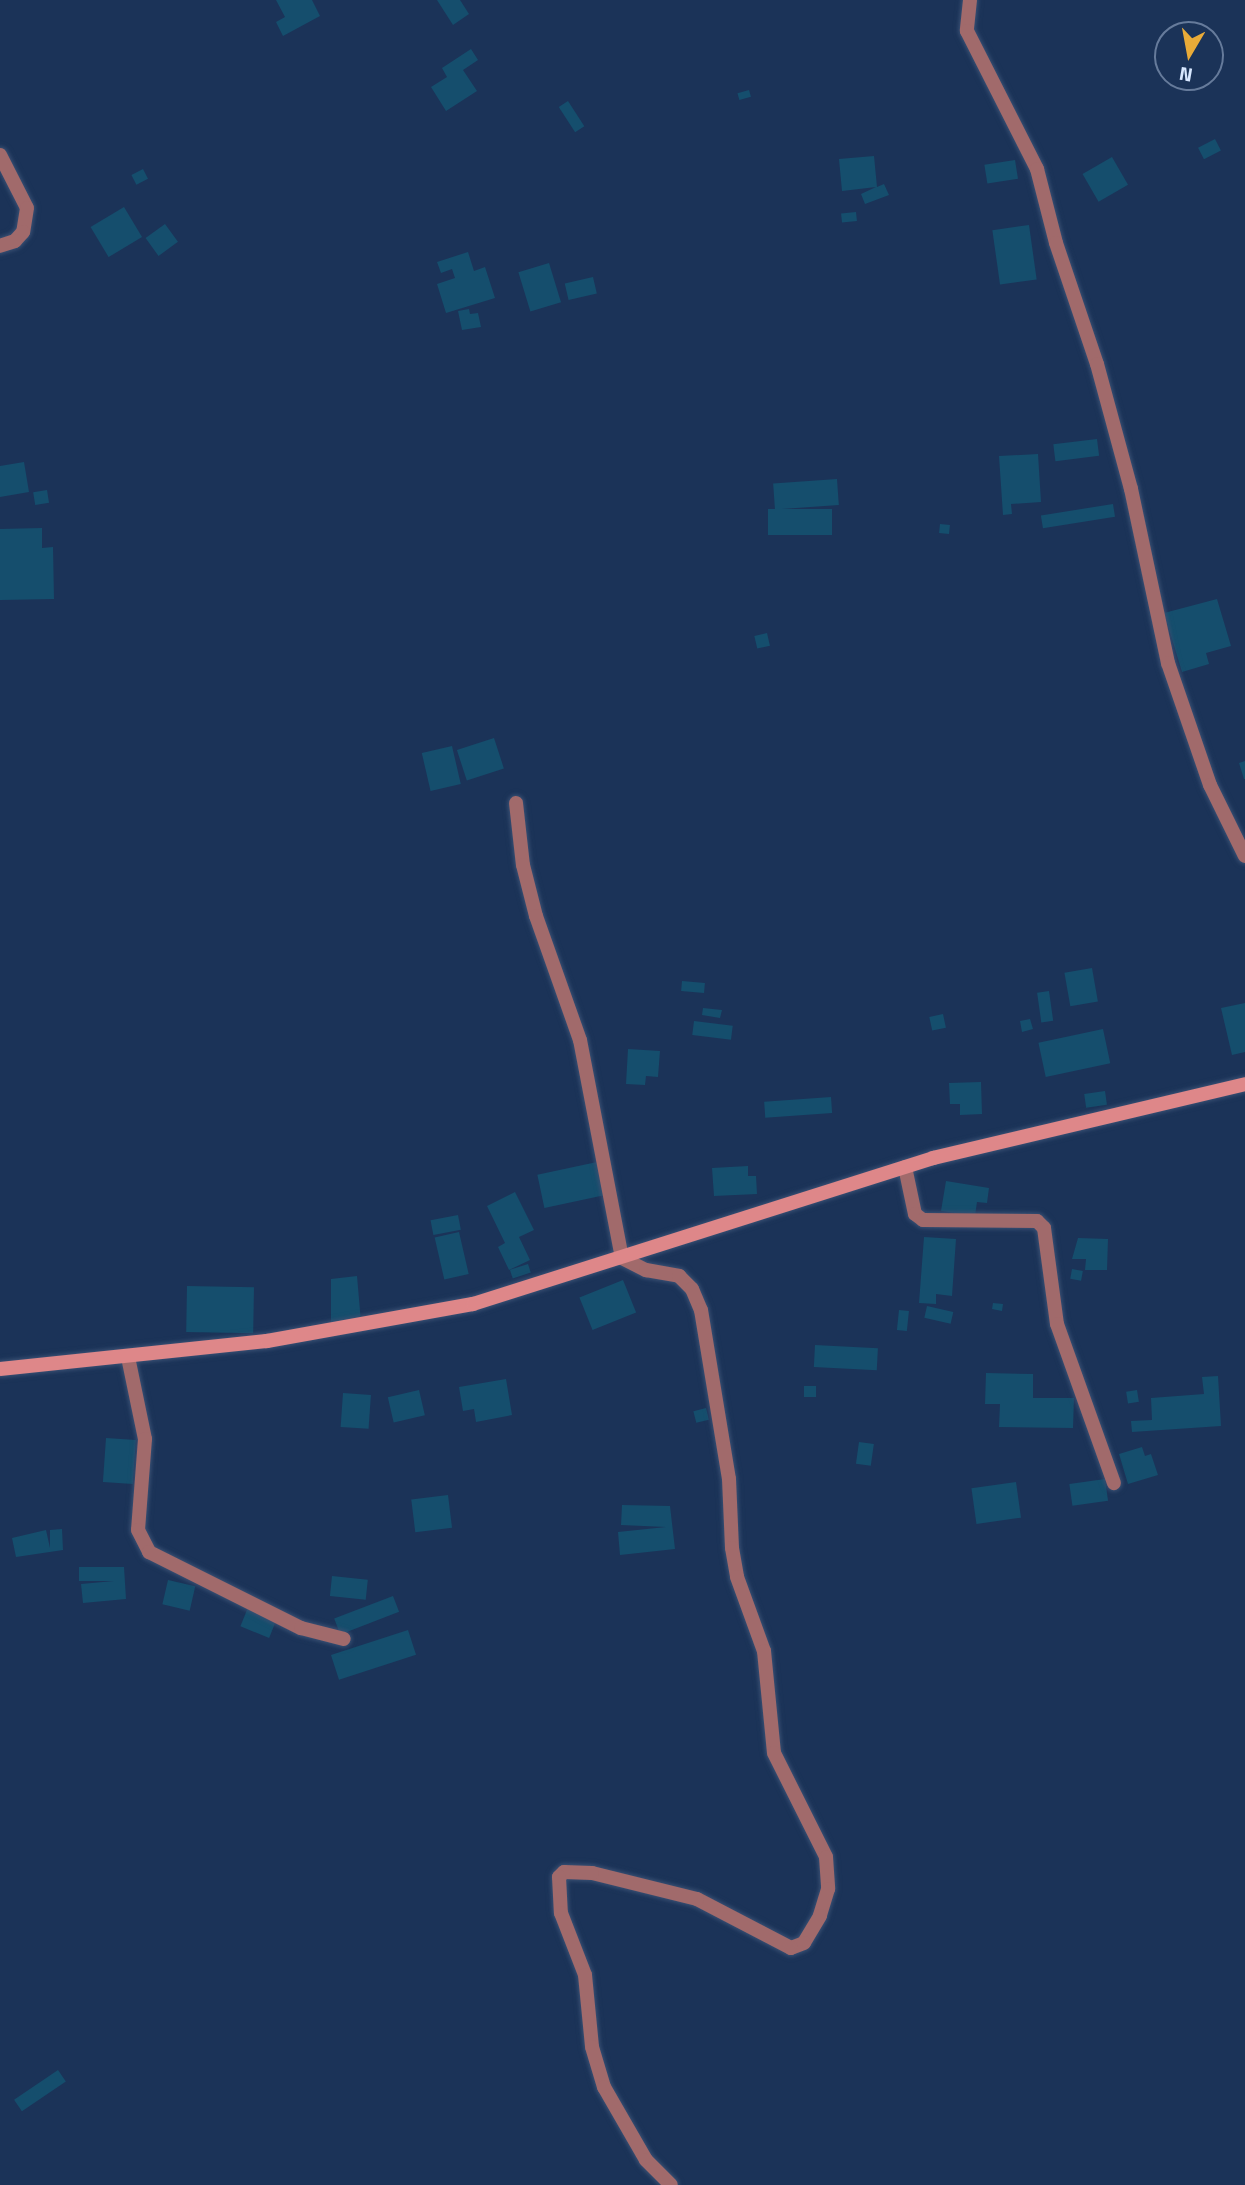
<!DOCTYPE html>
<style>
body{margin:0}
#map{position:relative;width:1245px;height:2185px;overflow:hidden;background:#1b3358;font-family:"Titillium Web",sans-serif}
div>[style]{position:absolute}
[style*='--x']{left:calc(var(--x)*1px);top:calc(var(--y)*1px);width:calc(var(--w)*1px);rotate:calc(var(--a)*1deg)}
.building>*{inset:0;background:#154e6d;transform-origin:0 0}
.roads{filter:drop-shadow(0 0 2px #395073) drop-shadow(0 0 2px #395073)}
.street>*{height:14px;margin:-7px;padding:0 7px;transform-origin:7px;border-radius:7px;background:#a16a6b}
.secondary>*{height:14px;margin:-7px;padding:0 7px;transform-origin:7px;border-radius:7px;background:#de8789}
span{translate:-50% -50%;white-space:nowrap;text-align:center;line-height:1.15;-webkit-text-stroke:6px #1b3358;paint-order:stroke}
.north{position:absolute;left:1154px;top:21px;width:70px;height:70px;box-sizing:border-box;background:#1b3358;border:2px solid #667b9b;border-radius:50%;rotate:190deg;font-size:19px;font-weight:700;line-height:28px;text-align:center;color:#d7e7ff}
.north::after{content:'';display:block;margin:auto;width:24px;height:32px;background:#e9ab38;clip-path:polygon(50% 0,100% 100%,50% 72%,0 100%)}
</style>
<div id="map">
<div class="building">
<i style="clip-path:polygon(276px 0,312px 0,320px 16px,283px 36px,276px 22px,285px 17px)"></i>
<i style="clip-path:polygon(437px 0,460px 0,469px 14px,453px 25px)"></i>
<i style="clip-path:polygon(471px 49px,478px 60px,463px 70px,477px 91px,446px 111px,431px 87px,447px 77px,442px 68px)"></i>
<i style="left:749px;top:90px;width:7px;height:12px;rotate:74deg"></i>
<i style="left:568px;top:101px;width:30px;height:11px;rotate:57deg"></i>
<i style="left:1215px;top:139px;width:13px;height:19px;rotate:63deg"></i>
<i style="clip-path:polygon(874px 156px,877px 187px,884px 184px,889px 195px,865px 204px,861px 194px,876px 187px,842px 191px,839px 159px)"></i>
<i style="left:1112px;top:157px;width:32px;height:34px;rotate:60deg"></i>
<i style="left:1015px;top:160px;width:19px;height:31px;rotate:81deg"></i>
<i style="left:143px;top:169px;width:11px;height:13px;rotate:63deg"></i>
<i style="left:124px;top:207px;width:35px;height:39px;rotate:59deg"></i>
<i style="left:856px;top:212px;width:9px;height:15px;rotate:84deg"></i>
<i style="left:165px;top:224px;width:22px;height:24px;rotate:54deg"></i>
<i style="left:1029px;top:225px;width:55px;height:37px;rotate:82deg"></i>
<i style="clip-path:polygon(468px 252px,474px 271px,485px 267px,495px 298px,446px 313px,437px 284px,455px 278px,452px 269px,441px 273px,437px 262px)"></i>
<i style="left:549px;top:263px;width:41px;height:32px;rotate:73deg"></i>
<i style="left:593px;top:277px;width:17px;height:29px;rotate:77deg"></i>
<i style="clip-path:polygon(469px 309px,470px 314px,478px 313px,481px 327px,462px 330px,458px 311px)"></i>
<i style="left:1097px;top:439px;width:17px;height:44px;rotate:83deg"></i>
<i style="clip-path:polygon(1038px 454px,1041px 502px,1011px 504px,1012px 514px,1003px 515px,999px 456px)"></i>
<i style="clip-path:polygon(24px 462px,29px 492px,0 497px,0 466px)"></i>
<i style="left:837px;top:479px;width:26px;height:64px;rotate:86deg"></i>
<i style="left:47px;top:490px;width:13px;height:14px;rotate:81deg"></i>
<i style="left:1113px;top:504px;width:13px;height:73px;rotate:81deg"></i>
<i style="left:832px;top:509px;width:26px;height:64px;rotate:90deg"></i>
<i style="left:940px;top:524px;width:10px;height:9px;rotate:6deg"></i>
<i style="clip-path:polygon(42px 528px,42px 548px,53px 547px,54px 599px,0 600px,0 529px)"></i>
<i style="clip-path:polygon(1217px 599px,1231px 646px,1206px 653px,1209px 664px,1182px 672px,1164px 613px)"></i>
<i style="left:767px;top:633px;width:13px;height:13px;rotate:77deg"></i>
<i style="left:494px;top:738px;width:32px;height:39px;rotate:72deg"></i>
<i style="left:452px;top:746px;width:39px;height:31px;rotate:77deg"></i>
<i style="clip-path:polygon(1245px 761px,1245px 779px,1244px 779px,1239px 763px)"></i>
<i style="left:1092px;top:968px;width:34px;height:28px;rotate:80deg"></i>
<i style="left:682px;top:981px;width:23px;height:10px;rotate:5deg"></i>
<i style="left:1049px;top:991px;width:30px;height:12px;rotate:82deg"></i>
<i style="clip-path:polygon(1245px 1003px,1245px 1052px,1232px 1055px,1221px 1008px)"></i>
<i style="clip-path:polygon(703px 1008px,722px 1010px,720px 1018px,702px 1015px)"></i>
<i style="left:943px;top:1014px;width:14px;height:14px;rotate:78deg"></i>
<i style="clip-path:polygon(1030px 1019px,1033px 1029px,1022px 1032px,1020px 1021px)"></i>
<i style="left:694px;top:1021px;width:39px;height:14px;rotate:7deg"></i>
<i style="left:1103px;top:1029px;width:35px;height:66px;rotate:78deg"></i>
<i style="clip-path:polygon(628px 1049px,660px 1051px,658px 1077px,646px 1076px,645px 1085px,626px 1084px)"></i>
<i style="clip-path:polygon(981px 1082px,982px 1114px,960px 1115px,960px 1104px,950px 1104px,949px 1083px)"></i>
<i style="left:1105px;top:1091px;width:14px;height:21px;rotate:82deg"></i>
<i style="left:831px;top:1097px;width:16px;height:67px;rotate:86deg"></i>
<i style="left:597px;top:1162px;width:34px;height:61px;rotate:78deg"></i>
<i style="clip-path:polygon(748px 1166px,748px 1176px,756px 1176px,757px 1194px,714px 1196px,712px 1168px)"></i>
<i style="clip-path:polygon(946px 1181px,989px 1188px,987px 1203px,977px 1202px,975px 1216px,941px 1211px)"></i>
<i style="clip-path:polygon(515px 1192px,534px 1230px,519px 1237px,530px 1260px,509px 1270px,498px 1247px,505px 1243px,487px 1206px)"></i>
<i style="left:458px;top:1215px;width:15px;height:28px;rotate:79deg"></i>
<i style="left:459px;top:1232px;width:43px;height:25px;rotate:77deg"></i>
<i style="clip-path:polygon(924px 1237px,956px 1239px,952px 1296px,936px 1294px,936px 1304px,919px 1303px)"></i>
<i style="clip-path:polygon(1078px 1238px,1108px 1239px,1107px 1270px,1085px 1270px,1086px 1259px,1072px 1259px)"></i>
<i style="left:528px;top:1264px;width:9px;height:19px;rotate:72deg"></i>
<i style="left:1072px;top:1269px;width:11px;height:10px;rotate:10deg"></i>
<i style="clip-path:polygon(357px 1276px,361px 1322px,331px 1325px,331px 1279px)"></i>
<i style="left:623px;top:1280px;width:35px;height:47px;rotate:68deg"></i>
<i style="left:187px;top:1286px;width:67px;height:46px;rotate:1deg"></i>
<i style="clip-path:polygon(993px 1303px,1003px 1304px,1002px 1311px,992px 1309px)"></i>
<i style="left:927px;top:1306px;width:27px;height:12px;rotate:13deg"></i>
<i style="left:899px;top:1310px;width:10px;height:20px;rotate:6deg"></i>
<i style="left:815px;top:1345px;width:63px;height:22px;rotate:3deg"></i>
<i style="clip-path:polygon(986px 1373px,1033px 1374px,1033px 1398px,1074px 1398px,1073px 1428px,999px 1427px,1000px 1404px,985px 1404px)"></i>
<i style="clip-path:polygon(1218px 1376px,1221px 1426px,1132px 1432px,1131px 1421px,1152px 1420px,1151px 1398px,1204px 1394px,1202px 1377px)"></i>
<i style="clip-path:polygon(506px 1379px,512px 1415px,476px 1422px,474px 1409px,463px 1411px,459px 1387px)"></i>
<i style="left:804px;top:1386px;width:12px;height:11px"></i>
<i style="left:419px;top:1390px;width:26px;height:32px;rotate:77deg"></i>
<i style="left:1137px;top:1390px;width:12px;height:11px;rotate:81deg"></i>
<i style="left:343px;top:1393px;width:28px;height:34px;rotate:4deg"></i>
<i style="left:706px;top:1408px;width:12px;height:13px;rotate:76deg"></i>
<i style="left:106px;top:1438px;width:30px;height:44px;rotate:4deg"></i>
<i style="left:859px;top:1442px;width:15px;height:22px;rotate:8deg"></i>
<i style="clip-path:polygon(1142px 1447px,1145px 1456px,1151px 1454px,1158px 1475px,1128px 1484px,1119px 1454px)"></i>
<i style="left:1105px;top:1479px;width:22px;height:36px;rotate:82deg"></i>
<i style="left:1016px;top:1482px;width:36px;height:45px;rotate:82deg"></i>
<i style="left:448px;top:1495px;width:33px;height:37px;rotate:83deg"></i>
<i style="clip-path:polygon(622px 1505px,670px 1506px,675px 1549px,620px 1555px,618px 1532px,666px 1527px,621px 1525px)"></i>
<i style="clip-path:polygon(62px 1529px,63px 1550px,16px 1557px,12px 1538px,46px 1530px,50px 1548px,50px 1530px)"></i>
<i style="clip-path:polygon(79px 1567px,124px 1567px,126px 1599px,83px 1603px,81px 1584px,114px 1581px,79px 1581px)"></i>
<i style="left:332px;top:1576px;width:36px;height:20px;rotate:6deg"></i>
<i style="left:168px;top:1580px;width:28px;height:25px;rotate:13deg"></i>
<i style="left:393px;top:1596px;width:17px;height:63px;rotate:69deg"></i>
<i style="left:249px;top:1605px;width:31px;height:23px;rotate:22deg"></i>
<i style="left:408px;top:1630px;width:26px;height:81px;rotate:72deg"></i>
<i style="left:58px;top:2070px;width:14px;height:53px;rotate:56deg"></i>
</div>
<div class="roads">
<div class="street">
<i style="--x:970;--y:0;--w:31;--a:96"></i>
<i style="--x:967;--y:31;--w:155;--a:63.1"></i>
<i style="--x:1037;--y:169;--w:76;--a:75.6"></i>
<i style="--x:1056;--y:243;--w:128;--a:71.3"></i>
<i style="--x:1097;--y:364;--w:130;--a:74.8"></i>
<i style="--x:1131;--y:489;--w:178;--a:78"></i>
<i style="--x:1168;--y:663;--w:129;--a:71"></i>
<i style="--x:1210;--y:785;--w:79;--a:63.8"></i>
<i style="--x:0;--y:155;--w:59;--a:63"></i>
<i style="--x:27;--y:208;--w:24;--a:99"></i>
<i style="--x:23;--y:232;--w:12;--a:132"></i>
<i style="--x:15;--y:241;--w:16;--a:162"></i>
<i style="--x:516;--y:803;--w:62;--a:83.6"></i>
<i style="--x:523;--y:865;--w:53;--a:75.7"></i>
<i style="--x:536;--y:916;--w:132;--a:70.5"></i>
<i style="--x:580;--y:1040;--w:222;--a:79.1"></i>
<i style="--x:622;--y:1258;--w:27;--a:27"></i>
<i style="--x:646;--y:1270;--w:34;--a:10"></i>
<i style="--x:679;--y:1276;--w:18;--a:45"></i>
<i style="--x:692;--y:1289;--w:23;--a:67"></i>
<i style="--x:701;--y:1310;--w:171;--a:80.6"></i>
<i style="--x:729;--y:1479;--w:69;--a:87.5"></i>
<i style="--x:732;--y:1548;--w:29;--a:80"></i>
<i style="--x:737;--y:1577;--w:79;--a:70"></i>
<i style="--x:764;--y:1651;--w:102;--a:84.4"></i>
<i style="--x:774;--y:1753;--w:116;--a:63.4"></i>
<i style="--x:826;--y:1857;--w:32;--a:86"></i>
<i style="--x:828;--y:1889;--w:28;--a:107"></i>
<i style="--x:820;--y:1916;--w:31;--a:121"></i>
<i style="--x:804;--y:1943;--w:14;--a:159"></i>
<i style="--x:791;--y:1948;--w:106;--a:-152.5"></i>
<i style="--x:697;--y:1899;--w:108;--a:-166.1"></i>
<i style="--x:592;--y:1873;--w:28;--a:-178"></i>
<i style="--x:564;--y:1872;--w:7;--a:135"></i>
<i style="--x:559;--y:1877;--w:36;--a:87"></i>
<i style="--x:561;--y:1913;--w:66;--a:68.8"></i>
<i style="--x:585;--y:1975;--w:72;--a:84.4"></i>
<i style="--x:592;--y:2047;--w:42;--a:73.3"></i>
<i style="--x:604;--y:2087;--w:84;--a:60.1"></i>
<i style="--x:646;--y:2160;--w:35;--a:45"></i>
<i style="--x:905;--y:1167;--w:48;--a:78"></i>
<i style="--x:915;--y:1214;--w:10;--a:37"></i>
<i style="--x:923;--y:1220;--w:114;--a:0.5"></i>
<i style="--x:1037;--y:1221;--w:10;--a:45"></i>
<i style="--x:1044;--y:1228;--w:97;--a:82.3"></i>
<i style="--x:1057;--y:1324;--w:169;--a:70.3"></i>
<i style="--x:128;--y:1357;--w:84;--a:78.3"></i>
<i style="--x:145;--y:1439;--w:91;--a:94.4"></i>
<i style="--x:138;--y:1530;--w:25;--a:63"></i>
<i style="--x:149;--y:1552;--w:170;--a:26.6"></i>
<i style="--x:301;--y:1628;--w:44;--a:14.3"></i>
</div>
<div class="secondary">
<i style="--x:0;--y:1369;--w:268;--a:-6"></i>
<i style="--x:267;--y:1341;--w:209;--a:-10.2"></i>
<i style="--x:473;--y:1304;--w:483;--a:-17.6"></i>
<i style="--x:933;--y:1158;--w:321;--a:-13.3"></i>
</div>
</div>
<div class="north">N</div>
</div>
